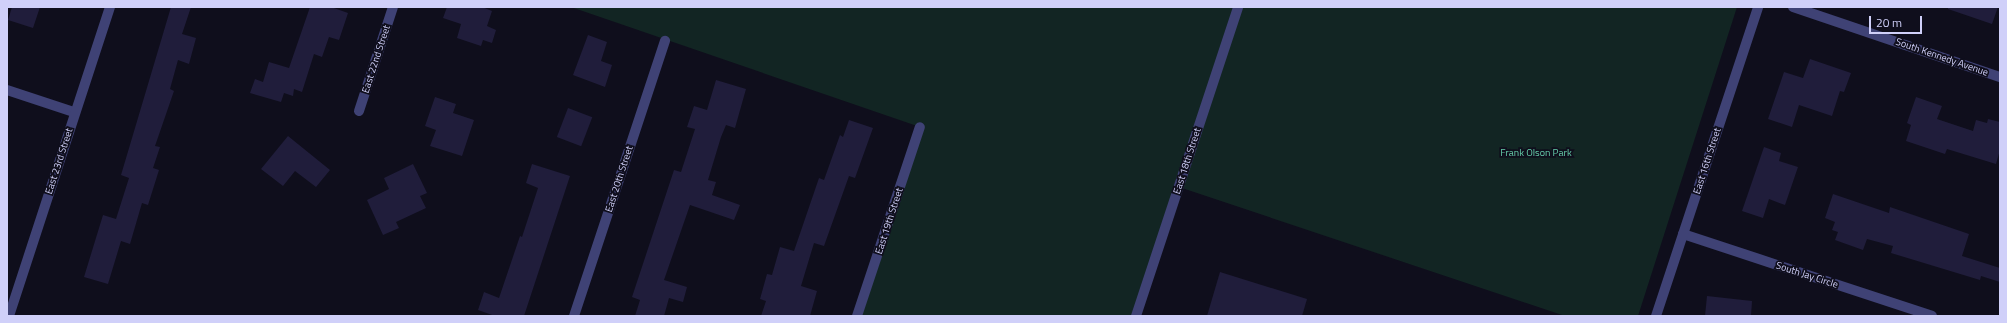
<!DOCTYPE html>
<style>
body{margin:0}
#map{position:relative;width:2007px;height:323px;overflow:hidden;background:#0f0e1c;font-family:"Titillium Web",sans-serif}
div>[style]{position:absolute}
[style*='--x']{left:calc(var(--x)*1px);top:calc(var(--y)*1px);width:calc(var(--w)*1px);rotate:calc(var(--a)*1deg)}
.green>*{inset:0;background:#122523}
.building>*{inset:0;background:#201d3b;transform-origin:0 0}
.minor>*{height:10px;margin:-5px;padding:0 5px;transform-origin:5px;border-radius:5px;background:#3f4275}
span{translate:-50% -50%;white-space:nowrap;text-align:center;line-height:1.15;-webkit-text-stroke:3.5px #0f0e1c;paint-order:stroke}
.street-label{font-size:10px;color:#d0d0f9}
.park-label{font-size:10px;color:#66cfab}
.frame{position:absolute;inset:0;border:8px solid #d0d0f9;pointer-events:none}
.scale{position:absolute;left:1869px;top:16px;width:53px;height:18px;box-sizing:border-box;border:2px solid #d0d0f9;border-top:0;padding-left:5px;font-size:12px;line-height:14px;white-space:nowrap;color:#d0d0f9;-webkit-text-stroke:3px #0f0e1c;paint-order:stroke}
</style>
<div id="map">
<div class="green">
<i style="clip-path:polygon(571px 7px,1737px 7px,1638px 316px,1565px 316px,1179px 187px,1136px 316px,857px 316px,920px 127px)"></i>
</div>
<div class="building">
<i style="clip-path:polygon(12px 7px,40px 7px,33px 28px,8px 20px)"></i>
<i style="clip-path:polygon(171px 7px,191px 7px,182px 34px,196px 38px,189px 64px,178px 60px,170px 89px,174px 91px,155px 146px,160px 147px,153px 168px,159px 170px,148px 205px,142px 203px,130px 244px,121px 241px,108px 284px,84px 277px,103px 215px,116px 219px,129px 178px,121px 175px)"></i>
<i style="clip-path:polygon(310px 7px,331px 7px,348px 13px,339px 40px,329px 37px,322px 57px,314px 54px,302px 92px,294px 89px,293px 96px,284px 93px,281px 102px,250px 93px,255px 79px,263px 82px,269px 62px,289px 68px)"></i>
<i style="clip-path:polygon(447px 7px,482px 7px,492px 11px,487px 26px,496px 30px,492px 43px,483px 40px,481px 46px,457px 38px,461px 24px,443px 18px)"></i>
<i style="clip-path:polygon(1948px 7px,1998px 7px,1992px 24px,1948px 9px)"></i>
<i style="clip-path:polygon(588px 35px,607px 42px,601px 61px,612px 65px,605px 87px,573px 75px)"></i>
<i style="clip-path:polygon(1810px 59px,1851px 73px,1844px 92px,1840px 91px,1832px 116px,1799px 105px,1792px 127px,1768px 119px,1784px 72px,1803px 78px)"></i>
<i style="clip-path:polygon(716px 80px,746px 89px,735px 128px,726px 125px,721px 137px,708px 180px,716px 182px,712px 195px,740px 205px,734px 220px,690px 205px,664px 280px,687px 287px,683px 302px,669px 298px,664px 316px,635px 316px,640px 300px,632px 297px,674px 170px,681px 172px,695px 129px,687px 127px,694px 106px,707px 110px)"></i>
<i style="clip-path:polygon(435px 97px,456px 104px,453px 113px,474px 120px,462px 156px,430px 146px,436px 130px,425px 126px)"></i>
<i style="clip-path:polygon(1916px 97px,1942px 106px,1937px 119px,1973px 131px,1976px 120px,1987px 123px,1988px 119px,2000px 122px,2000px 150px,1996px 164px,1947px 149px,1945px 154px,1906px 141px,1911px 125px,1907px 123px)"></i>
<i style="left:568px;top:108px;width:26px;height:31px;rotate:21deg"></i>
<i style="clip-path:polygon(849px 120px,873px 128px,855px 178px,849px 176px,824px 246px,814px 243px,801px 286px,817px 291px,810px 316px,761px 316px,766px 301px,760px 299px,767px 274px,772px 275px,780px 247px,794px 251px,819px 178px,824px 180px,840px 135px,843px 137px)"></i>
<i style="clip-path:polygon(288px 136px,330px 170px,316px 187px,295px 171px,283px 186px,261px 169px)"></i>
<i style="clip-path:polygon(1764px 147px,1781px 153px,1779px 161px,1798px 167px,1785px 205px,1769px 199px,1763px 218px,1742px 211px)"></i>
<i style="clip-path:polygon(413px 164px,427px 193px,420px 196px,426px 208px,396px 222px,399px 228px,383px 235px,367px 200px,389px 189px,384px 178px)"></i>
<i style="clip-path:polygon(532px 164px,570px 176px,524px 316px,495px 316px,478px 310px,484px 292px,499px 298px,520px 236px,522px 237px,538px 188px,526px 183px)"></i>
<i style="clip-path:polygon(1833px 194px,1889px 213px,1890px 207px,1969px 234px,1962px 256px,2000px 268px,2000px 282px,1981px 276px,1980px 280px,1891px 253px,1893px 246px,1867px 239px,1863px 250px,1835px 240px,1838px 232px,1832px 230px,1835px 222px,1825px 218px)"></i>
<i style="clip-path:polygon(1220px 272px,1307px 299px,1302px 316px,1207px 316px)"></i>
<i style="clip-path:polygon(1707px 296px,1752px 301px,1751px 316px,1705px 316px)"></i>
</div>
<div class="minor">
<i style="--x:1793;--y:7;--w:219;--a:18.7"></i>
<i style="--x:7;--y:90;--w:71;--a:18.2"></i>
<i style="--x:359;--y:111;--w:109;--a:-71.9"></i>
<i style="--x:1683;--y:234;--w:262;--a:18.2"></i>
<i style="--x:9;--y:316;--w:325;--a:-71.9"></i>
<i style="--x:574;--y:316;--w:290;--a:-71.7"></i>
<i style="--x:857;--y:316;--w:199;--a:-71.6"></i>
<i style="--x:1136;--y:316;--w:325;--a:-71.7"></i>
<i style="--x:1656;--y:316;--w:325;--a:-71.7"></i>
</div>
<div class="street-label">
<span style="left:1942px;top:57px;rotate:19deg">South Kennedy Avenue</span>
<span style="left:376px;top:59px;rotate:-72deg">East 22nd Street</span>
<span style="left:59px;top:161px;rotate:-72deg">East 23rd Street</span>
<span style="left:1187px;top:161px;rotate:-72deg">East 18th Street</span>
<span style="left:1707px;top:161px;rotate:-72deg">East 16th Street</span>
<span style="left:619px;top:179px;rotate:-72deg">East 20th Street</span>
<span style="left:889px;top:221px;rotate:-72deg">East 19th Street</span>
<span style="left:1807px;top:275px;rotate:18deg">South Jay Circle</span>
</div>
<div class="park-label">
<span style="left:1536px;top:153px">Frank Olson Park</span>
</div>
<div class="frame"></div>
<div class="scale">20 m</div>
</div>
